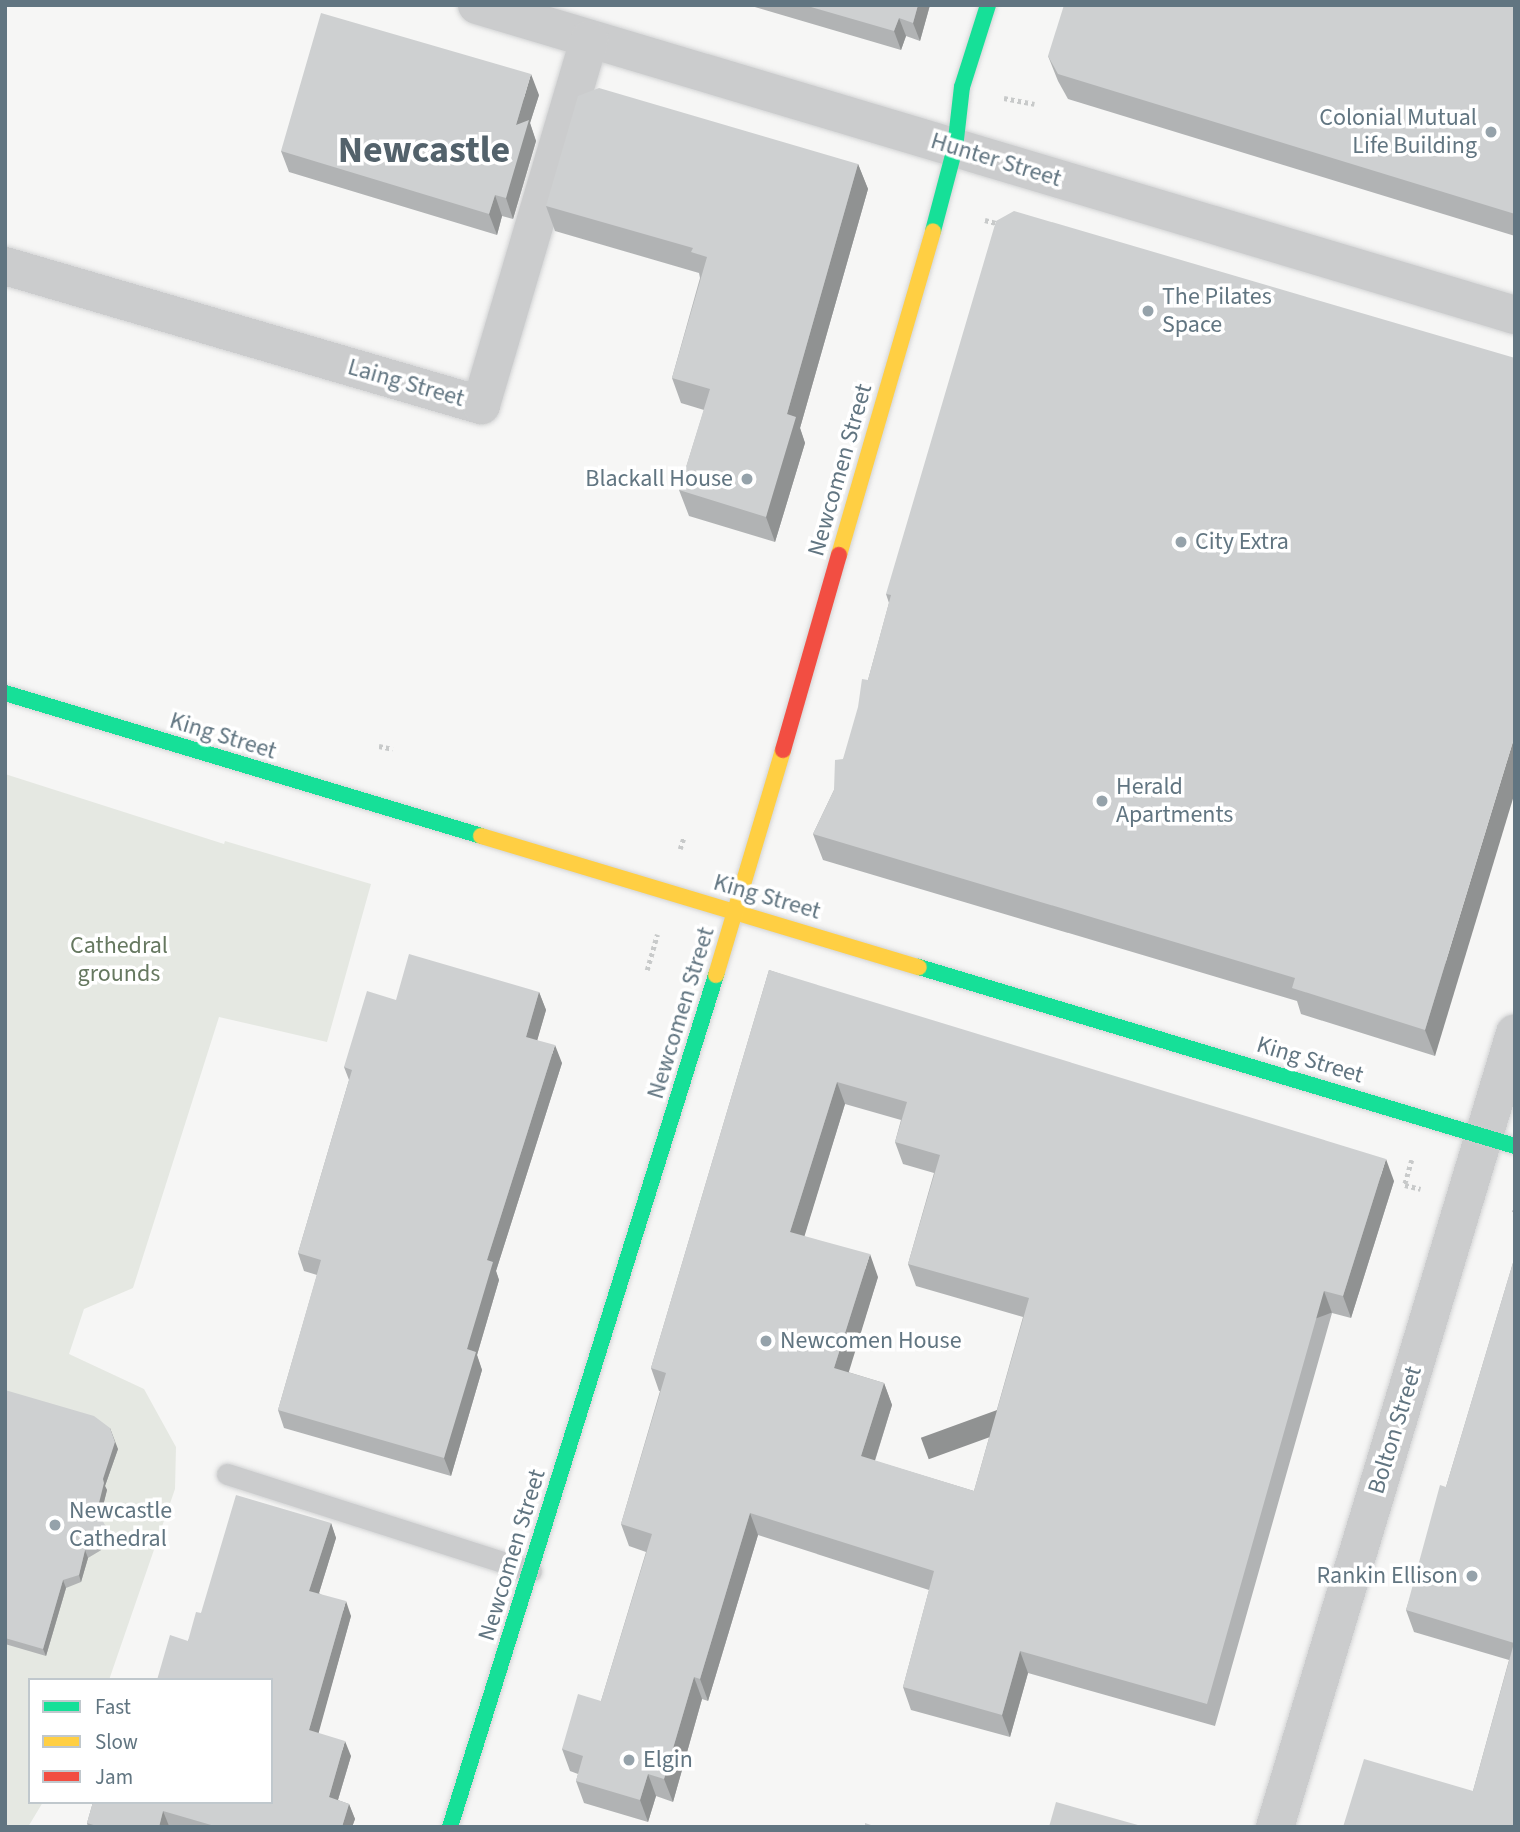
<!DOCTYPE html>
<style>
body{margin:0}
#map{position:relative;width:1520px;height:1832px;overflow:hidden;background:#f6f6f5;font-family:"Source Sans 3",sans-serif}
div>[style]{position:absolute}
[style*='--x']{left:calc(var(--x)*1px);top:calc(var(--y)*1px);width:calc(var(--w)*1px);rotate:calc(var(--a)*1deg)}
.green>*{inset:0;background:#e5e8e2}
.path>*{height:4.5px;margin-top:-2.25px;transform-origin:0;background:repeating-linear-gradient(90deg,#c8caca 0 3.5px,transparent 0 7px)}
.roads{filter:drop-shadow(0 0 2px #d3d4d5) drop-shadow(0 0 2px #d3d4d5)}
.lane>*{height:21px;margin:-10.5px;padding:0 10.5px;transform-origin:10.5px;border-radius:10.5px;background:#cbcccd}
.street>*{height:38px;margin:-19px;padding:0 19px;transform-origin:19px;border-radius:19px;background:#cbcccd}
.fast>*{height:16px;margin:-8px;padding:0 8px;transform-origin:8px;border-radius:8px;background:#16e098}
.slow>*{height:16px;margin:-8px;padding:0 8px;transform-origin:8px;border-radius:8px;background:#ffcf43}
.jam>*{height:16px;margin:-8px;padding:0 8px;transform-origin:8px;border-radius:8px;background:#f24e42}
.wall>*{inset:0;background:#b1b3b4}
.shaded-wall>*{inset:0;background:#909292;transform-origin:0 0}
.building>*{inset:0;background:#ced0d1}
.dots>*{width:19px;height:19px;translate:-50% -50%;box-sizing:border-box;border:4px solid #fff;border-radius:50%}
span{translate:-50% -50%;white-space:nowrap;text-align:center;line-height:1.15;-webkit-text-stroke:7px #fff;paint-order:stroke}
.poi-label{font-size:24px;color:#617581}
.right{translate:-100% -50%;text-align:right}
.left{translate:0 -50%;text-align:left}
.street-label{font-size:24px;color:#617581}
.park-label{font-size:24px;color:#667860}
.town-label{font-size:38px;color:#53626b;font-weight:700}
.frame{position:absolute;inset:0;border:7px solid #617581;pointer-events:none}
.legend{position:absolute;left:28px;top:1678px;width:245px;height:126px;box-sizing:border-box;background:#fff;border:2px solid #c0c8cd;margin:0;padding:9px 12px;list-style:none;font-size:21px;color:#617581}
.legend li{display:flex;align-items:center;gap:14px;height:35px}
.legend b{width:35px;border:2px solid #c0c8cd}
</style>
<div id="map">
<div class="green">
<i style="clip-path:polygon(5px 774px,224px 844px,225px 841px,371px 884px,327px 1042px,219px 1017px,133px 1288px,84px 1309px,69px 1354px,144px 1389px,176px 1447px,175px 1489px,109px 1680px,30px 1680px,30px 1802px,43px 1802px,28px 1827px,5px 1827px)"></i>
</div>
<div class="path">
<i style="--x:1004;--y:98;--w:31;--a:11"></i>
<i style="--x:985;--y:220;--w:16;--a:15"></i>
<i style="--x:379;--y:746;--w:14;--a:12"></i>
<i style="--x:680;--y:849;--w:13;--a:-72"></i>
<i style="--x:647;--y:970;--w:37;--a:-74"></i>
<i style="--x:1412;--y:1160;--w:26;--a:106"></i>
<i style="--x:1405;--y:1185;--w:16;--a:14"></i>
<i style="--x:1513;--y:1209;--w:2;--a:27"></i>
</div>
<div class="roads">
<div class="lane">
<i style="--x:227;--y:1474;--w:319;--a:17.7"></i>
</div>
<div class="street">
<i style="--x:477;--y:5;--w:1083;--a:16.63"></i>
<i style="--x:5;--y:266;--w:496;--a:16.3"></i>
<i style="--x:481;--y:405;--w:381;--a:-73.5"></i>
<i style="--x:1275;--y:1827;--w:829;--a:-73.18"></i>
</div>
<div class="fast">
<i style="--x:933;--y:231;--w:86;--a:-75.2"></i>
<i style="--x:955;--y:148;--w:61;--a:-83.5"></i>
<i style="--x:962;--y:87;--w:86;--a:-72.4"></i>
<i style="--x:5;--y:693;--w:497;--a:16.7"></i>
<i style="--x:919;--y:967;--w:622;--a:16.72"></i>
<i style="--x:450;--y:1827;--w:893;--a:-72.66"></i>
</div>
<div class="slow">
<i style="--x:839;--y:555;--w:337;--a:-73.8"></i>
<i style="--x:481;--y:836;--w:457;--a:16.7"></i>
<i style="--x:716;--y:975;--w:235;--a:-73.4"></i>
</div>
<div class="jam">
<i style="--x:783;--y:750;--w:203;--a:-74"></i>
</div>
</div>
<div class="wall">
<i style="clip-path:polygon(748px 5px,930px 5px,920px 41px,906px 36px,901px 50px)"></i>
<i style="clip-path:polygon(1515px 5px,1515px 236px,1068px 99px,1058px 81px,1048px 56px)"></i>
<i style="clip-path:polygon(539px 95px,530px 123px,536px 141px,513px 219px,502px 216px,497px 235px,289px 172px,281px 151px)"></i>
<i style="clip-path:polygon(858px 164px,868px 189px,800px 428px,805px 443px,775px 542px,689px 516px,679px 490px,704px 410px,681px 403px,672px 378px,700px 278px,699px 273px,555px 231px,546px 206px)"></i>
<i style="clip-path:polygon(1515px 358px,1435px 1056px,1301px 1014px,1297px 1001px,823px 860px,813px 834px,834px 790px,868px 680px,889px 603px,886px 594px)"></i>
<i style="clip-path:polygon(evenodd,769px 970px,1394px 1181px,1351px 1318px,1332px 1313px,1215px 1726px,1028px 1673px,1010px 1737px,911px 1710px,903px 1687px,929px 1590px,758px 1535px,708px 1701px,702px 1699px,673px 1802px,656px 1796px,648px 1822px,584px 1803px,576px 1781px,578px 1774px,570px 1771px,562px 1749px,601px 1701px,646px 1552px,629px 1546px,621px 1524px,660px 1391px,659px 1391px,651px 1368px,769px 970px,845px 1104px,901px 1120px,895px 1142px,903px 1164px,934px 1173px,908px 1264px,916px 1286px,1023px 1317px,974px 1491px,875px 1461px,892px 1405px,884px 1383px,848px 1372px,878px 1277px,804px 1236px,845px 1104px)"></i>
<i style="clip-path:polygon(539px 992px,546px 1010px,537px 1040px,562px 1063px,496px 1271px,499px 1280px,477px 1355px,482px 1370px,451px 1476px,284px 1428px,278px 1410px,317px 1275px,304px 1271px,298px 1253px,349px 1080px,344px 1067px,396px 1000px)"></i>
<i style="clip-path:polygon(1515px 1256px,1515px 1827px,1473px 1791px,1509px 1660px,1414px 1632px,1406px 1610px,1446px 1487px)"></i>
<i style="clip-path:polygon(5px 1390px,118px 1449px,105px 1486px,107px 1490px,100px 1517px,108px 1533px,103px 1549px,88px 1558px,81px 1582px,66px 1588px,46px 1656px,5px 1644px)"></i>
<i style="clip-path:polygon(331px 1523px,336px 1538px,319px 1593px,351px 1616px,318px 1733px,351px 1756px,338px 1800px,349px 1804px,355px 1819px,352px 1827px,88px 1827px,87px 1823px,93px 1802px,271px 1802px,188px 1641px,201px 1613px)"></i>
</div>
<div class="shaded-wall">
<i style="clip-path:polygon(918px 5px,930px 5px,920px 41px,913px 23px)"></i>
<i style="clip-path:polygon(899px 18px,906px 36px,901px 50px,894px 31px)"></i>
<i style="clip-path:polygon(531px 74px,539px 95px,530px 123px,536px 141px,513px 219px,506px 198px,516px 125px)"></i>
<i style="clip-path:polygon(858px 164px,868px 189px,800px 428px,805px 443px,775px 542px,766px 517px,787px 414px)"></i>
<i style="clip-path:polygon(495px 195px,502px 216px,497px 235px,489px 214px)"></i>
<i style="clip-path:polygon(1515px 735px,1515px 792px,1435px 1056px,1425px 1030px)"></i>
<i style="clip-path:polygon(539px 992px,546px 1010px,533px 1055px,526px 1037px)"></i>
<i style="clip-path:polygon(555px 1045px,562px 1063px,496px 1271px,499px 1280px,477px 1355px,482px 1370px,451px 1476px,444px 1458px,467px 1349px,487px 1260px)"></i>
<i style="clip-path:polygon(837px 1082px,845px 1104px,799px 1254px,790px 1232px)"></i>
<i style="clip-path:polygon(1386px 1159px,1394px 1181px,1351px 1318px,1343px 1296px)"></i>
<i style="clip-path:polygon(870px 1254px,878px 1277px,843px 1391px,834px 1368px)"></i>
<i style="left:1324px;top:1291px;width:23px;height:429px;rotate:70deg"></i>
<i style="clip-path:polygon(884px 1383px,892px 1405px,869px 1479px,861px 1456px)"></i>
<i style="clip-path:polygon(110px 1428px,118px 1449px,105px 1486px,107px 1490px,100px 1518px,97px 1511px)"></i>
<i style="clip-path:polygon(750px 1513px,758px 1535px,708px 1701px,700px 1679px)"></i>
<i style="clip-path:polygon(331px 1523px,336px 1538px,315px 1606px,309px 1591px)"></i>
<i style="clip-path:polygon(105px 1525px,108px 1533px,103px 1549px,100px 1542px)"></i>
<i style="clip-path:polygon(85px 1550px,88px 1558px,81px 1582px,79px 1575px)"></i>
<i style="clip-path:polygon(63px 1580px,66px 1588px,46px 1656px,43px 1649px)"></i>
<i style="clip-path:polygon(346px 1601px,351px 1616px,315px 1746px,309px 1730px)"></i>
<i style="clip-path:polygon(1020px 1651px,1028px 1673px,1010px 1737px,1002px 1715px)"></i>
<i style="clip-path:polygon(694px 1677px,702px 1699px,673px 1802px,664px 1779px)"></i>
<i style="clip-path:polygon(345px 1741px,351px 1756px,334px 1813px,329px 1797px)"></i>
<i style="clip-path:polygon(648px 1774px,656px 1796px,648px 1822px,640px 1800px)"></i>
<i style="clip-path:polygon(349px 1804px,355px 1819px,352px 1827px,342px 1827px)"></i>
<i style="clip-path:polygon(163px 1811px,169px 1826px,169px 1827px,159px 1827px)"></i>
</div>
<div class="building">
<i style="clip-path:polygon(804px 5px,918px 5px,913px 23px,899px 18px,894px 31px)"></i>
<i style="clip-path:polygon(1064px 5px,1515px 5px,1515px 214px,1058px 74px,1048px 56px)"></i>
<i style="clip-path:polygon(321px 13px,531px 74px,516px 125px,529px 120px,506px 198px,495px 195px,489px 214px,281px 151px)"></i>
<i style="clip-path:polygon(599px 88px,858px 164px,787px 414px,796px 417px,766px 517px,679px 490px,710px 389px,672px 378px,707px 257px,691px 252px,693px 248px,546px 206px,578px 96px)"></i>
<i style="clip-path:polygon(1014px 211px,1515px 358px,1515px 735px,1425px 1030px,1292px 988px,1295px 978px,813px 834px,834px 790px,835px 760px,843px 759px,858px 707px,862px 679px,868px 680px,891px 595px,886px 594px,996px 221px)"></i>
<i style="clip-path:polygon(409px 954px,539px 992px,526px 1037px,555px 1045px,487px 1260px,493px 1262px,467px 1349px,476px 1352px,444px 1458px,278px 1410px,321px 1260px,298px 1253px,352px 1070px,344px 1067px,367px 991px,396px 1000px)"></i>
<i style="clip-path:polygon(evenodd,769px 970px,1386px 1159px,1343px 1296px,1324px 1291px,1207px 1704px,1020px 1651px,1002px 1715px,903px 1687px,934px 1571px,750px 1513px,700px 1679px,694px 1677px,664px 1779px,648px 1774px,640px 1800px,576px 1781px,583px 1756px,562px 1749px,578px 1694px,601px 1701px,652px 1534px,621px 1524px,666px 1373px,651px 1368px,769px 970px,837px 1082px,907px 1102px,895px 1142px,940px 1155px,908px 1264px,1029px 1298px,974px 1491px,861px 1456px,884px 1383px,834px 1368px,870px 1254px,790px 1232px,837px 1082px)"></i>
<i style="clip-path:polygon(1515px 1256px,1515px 1827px,1343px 1827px,1364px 1759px,1473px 1791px,1514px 1643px,1406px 1610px,1440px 1485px,1446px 1487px)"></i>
<i style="clip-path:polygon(5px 1390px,94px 1416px,110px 1428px,115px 1442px,103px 1479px,104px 1483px,97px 1511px,105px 1525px,100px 1542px,85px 1550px,79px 1575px,63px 1580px,43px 1649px,5px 1638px)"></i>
<i style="clip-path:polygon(236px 1495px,331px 1523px,309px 1591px,346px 1601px,309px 1730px,345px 1741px,329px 1797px,349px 1804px,342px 1827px,218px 1827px,163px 1811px,159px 1827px,100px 1827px,87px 1823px,93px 1802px,271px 1802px,271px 1680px,157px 1680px,170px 1635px,188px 1641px,196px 1612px,201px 1613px)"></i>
<i style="clip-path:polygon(1056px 1802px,1145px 1827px,1049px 1827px)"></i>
<i style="clip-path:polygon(865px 1823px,877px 1827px,865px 1827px)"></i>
</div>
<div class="dots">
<i style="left:1491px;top:132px;background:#95a2aa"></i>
<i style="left:1148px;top:311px;background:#95a2aa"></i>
<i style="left:747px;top:479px;background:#95a2aa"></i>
<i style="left:1181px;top:542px;background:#95a2aa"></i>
<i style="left:1102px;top:801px;background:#95a2aa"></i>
<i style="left:766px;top:1341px;background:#95a2aa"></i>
<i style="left:55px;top:1525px;background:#95a2aa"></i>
<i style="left:1472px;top:1576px;background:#95a2aa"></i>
<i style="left:629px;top:1760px;background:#95a2aa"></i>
</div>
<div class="poi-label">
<span class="right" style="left:1477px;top:132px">Colonial Mutual<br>Life Building</span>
<span class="left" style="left:1162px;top:311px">The Pilates<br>Space</span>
<span class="right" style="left:733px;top:479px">Blackall House</span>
<span class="left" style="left:1195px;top:542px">City Extra</span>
<span class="left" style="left:1116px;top:801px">Herald<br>Apartments</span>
<span class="left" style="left:780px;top:1341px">Newcomen House</span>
<span class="left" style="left:69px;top:1525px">Newcastle<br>Cathedral</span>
<span class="right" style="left:1458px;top:1576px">Rankin Ellison</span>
<span class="left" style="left:643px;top:1760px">Elgin</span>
</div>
<div class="street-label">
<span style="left:996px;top:160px;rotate:17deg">Hunter Street</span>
<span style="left:406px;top:383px;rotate:16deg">Laing Street</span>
<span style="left:840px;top:470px;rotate:-74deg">Newcomen Street</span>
<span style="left:223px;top:736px;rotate:17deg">King Street</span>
<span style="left:767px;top:897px;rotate:16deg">King Street</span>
<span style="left:681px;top:1013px;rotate:-73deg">Newcomen Street</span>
<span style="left:1310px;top:1060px;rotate:17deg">King Street</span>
<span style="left:1395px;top:1430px;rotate:-73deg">Bolton Street</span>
<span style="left:512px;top:1555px;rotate:-73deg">Newcomen Street</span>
</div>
<div class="park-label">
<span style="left:119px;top:960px">Cathedral<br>grounds</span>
</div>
<div class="town-label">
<span style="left:424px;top:151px">Newcastle</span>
</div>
<div class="frame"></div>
<ul class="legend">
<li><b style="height:9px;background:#16e098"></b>Fast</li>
<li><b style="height:9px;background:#ffcf43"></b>Slow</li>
<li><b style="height:9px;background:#f24e42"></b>Jam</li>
</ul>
</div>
